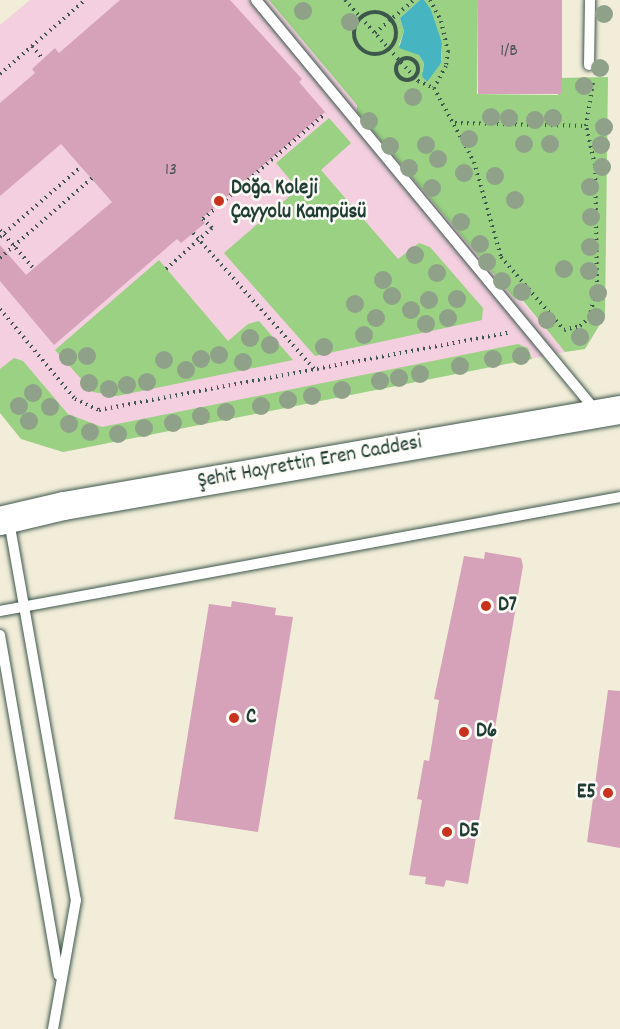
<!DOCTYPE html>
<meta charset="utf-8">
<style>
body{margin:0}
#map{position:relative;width:620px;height:1029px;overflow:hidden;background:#f1edd8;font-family:Dekko,sans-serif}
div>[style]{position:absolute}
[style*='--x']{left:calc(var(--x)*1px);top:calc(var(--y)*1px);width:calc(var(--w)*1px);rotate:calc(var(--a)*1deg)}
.built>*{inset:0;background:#f3cfdf}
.green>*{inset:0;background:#9ad183}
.water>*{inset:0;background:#46b4c1}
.building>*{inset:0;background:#d6a2b9;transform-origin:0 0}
.path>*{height:4px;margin-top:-2px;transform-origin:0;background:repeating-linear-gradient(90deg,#3e574d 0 1.5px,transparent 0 6px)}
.path>.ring{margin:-2px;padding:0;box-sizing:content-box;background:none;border:4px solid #3e574d;border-radius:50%}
.roads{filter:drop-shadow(0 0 2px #3e574d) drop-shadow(0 0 2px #3e574d)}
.lane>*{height:10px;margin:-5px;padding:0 5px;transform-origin:5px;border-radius:5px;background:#fff}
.secondary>*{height:28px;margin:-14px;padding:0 14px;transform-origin:14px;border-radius:14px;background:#fff}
.trees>*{width:18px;height:18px;margin:-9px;border-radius:50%;background:#8fa189}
.dots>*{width:16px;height:16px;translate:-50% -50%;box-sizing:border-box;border:3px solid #fdfcf7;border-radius:50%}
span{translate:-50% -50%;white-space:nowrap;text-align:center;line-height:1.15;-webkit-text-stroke:5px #fdfcf7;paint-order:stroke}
.number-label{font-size:18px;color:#4d5655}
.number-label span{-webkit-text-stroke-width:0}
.poi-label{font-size:21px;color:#1f3d34;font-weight:700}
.left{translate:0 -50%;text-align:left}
.right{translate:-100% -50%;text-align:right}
.street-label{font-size:21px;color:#1f3d34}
</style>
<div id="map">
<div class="built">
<i style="clip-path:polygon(30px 0,269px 0,565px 352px,63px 452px,21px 439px,0 413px,0 25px)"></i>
</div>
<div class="green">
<i style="clip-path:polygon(269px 0,420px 0,400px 18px,404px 31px,399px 45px,419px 55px,424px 63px,422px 72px,441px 63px,442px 54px,442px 43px,424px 0,478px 0,477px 94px,558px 95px,559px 78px,608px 77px,605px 316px,585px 349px,565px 352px,520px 297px,515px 299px,357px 112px,357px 105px)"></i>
<i style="clip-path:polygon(329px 118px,351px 143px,321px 170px,398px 259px,419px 243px,430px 247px,483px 308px,482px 320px,315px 356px,224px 253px,298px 189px,276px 163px)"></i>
<i style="clip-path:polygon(159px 260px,228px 341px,248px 324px,259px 321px,293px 360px,117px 396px,93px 392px,55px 350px)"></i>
<i style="clip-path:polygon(518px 344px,528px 348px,532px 359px,63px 452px,21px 439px,0 413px,0 369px,14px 358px,23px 361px,68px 414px,102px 427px)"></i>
</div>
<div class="water">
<i style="clip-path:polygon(420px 0,424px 0,431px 10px,442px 43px,441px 63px,427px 82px,422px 76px,424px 63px,419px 55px,399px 48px,404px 31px,400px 18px)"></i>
</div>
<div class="building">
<i style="clip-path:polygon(120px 0,230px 0,302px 79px,299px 82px,325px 112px,201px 219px,205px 223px,181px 243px,177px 239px,54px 345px,0 281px,0 245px,26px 275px,112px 202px,61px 144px,0 196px,0 103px,35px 73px,32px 69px,43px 59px,55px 48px,59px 53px)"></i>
<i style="left:478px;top:0;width:84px;height:94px"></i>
<i style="clip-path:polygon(485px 552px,521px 558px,523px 566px,468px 884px,446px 880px,444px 887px,425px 884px,426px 877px,409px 875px,422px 800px,417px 799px,424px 760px,429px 761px,439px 700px,434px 699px,464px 556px,484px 559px)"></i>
<i style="clip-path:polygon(232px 601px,276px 608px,275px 615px,293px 617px,258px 832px,174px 819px,209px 604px,231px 607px)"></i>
<i style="clip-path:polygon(608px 690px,620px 691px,620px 848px,587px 842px)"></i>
</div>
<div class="path">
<i style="--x:345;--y:0;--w:109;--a:48"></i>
<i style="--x:418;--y:81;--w:17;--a:24"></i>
<i style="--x:430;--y:0;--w:24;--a:62"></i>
<i style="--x:441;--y:21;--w:31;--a:77"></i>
<i style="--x:448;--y:51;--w:15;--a:98"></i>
<i style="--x:446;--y:66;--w:25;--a:119"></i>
<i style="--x:434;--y:88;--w:84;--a:61.6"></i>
<i style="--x:474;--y:162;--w:99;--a:74.1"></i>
<i style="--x:501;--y:257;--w:96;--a:49.2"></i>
<i style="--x:564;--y:330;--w:16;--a:-14"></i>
<i style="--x:580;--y:326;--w:12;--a:-42"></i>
<i style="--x:589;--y:318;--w:31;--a:-75"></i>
<i style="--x:597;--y:288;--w:123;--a:-90.9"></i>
<i style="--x:595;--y:165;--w:40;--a:-103"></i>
<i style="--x:586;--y:126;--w:45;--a:-81"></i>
<i class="ring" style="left:354px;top:12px;width:38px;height:38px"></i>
<i style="--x:375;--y:33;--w:51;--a:-40.2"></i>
<i style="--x:32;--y:46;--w:17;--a:50"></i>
<i class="ring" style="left:396px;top:58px;width:18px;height:18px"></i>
<i style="--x:0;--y:74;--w:113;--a:-41"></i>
<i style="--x:455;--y:123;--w:131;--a:1.3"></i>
<i style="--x:0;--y:230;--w:52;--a:48.9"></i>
<i style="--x:193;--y:233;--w:182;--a:48.3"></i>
<i style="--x:0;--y:237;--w:108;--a:-40.9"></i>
<i style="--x:0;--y:258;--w:122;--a:-41"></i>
<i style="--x:166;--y:269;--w:62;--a:-41.7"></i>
<i style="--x:212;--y:228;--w:13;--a:-135"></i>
<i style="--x:203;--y:219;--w:162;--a:-40.8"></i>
<i style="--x:0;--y:309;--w:117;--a:50.2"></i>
<i style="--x:75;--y:399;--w:26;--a:25"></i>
<i style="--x:99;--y:410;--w:416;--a:-10.7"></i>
</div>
<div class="roads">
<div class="lane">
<i style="--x:256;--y:0;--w:533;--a:50.4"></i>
<i style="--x:589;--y:65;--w:65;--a:-89.1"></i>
<i style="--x:9;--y:521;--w:385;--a:80"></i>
<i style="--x:76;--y:900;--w:131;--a:100.1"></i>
<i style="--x:0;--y:611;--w:630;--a:-10.42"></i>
<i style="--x:0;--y:635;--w:345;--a:80.2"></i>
</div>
<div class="secondary">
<i style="--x:0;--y:521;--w:66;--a:-13.2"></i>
<i style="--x:64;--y:506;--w:564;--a:-9.8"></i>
</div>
</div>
<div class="trees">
<i style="left:303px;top:11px"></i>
<i style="left:604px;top:14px"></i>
<i style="left:350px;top:22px"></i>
<i style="left:600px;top:68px"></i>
<i style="left:584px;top:86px"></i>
<i style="left:413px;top:97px"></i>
<i style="left:491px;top:117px"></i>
<i style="left:509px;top:118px"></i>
<i style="left:553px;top:118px"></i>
<i style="left:535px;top:120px"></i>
<i style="left:369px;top:121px"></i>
<i style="left:604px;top:127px"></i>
<i style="left:469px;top:139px"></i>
<i style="left:524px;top:144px"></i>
<i style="left:550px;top:144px"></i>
<i style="left:426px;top:145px"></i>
<i style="left:601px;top:145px"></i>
<i style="left:390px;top:146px"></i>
<i style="left:438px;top:159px"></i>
<i style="left:602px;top:167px"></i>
<i style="left:409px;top:168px"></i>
<i style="left:464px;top:173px"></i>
<i style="left:495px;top:176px"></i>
<i style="left:590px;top:187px"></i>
<i style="left:432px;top:188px"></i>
<i style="left:515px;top:200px"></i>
<i style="left:591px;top:217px"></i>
<i style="left:461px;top:222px"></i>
<i style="left:480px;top:244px"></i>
<i style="left:590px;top:247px"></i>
<i style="left:415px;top:255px"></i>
<i style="left:487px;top:262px"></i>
<i style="left:564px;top:269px"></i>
<i style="left:589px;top:271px"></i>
<i style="left:437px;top:273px"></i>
<i style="left:383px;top:280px"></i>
<i style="left:502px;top:281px"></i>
<i style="left:522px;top:292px"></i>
<i style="left:598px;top:293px"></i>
<i style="left:392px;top:296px"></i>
<i style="left:457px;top:299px"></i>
<i style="left:429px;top:300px"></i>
<i style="left:355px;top:304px"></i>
<i style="left:411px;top:310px"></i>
<i style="left:596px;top:317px"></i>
<i style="left:376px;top:318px"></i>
<i style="left:448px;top:318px"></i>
<i style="left:547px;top:320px"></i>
<i style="left:426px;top:324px"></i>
<i style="left:364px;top:335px"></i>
<i style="left:580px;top:337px"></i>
<i style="left:250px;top:338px"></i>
<i style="left:270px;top:345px"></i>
<i style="left:324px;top:347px"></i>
<i style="left:219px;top:355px"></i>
<i style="left:87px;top:356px"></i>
<i style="left:521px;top:356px"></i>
<i style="left:68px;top:357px"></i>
<i style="left:201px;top:359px"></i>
<i style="left:493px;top:359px"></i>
<i style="left:164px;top:360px"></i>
<i style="left:243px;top:362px"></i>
<i style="left:460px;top:366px"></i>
<i style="left:186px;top:370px"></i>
<i style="left:420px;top:374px"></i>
<i style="left:399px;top:378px"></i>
<i style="left:380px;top:381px"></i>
<i style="left:147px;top:382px"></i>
<i style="left:89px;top:383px"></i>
<i style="left:127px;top:385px"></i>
<i style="left:109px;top:389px"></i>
<i style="left:342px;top:390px"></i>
<i style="left:33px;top:393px"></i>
<i style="left:312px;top:396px"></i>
<i style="left:288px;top:400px"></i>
<i style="left:19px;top:406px"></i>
<i style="left:261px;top:406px"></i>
<i style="left:50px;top:407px"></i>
<i style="left:226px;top:412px"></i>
<i style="left:201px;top:416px"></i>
<i style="left:29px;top:421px"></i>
<i style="left:173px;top:423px"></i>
<i style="left:69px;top:424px"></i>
<i style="left:144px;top:428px"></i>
<i style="left:90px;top:432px"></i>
<i style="left:118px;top:434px"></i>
</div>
<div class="dots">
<i style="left:219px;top:201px;background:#c8321e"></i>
<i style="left:486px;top:606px;background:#c8321e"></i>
<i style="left:234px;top:718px;background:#c8321e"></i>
<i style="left:464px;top:732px;background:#c8321e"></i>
<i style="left:608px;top:793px;background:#c8321e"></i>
<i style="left:447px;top:832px;background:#c8321e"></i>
</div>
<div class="number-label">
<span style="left:509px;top:52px">1/B</span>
<span style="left:171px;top:171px">13</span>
</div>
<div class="poi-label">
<span class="left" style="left:231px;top:201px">Doğa Koleji<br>Çayyolu Kampüsü</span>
<span class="left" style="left:498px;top:606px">D7</span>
<span class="left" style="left:246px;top:718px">C</span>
<span class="left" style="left:476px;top:732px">D6</span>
<span class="right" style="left:596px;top:793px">E5</span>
<span class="left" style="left:459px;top:832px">D5</span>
</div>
<div class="street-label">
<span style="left:310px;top:463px;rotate:-10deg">Şehit Hayrettin Eren Caddesi</span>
</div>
</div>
